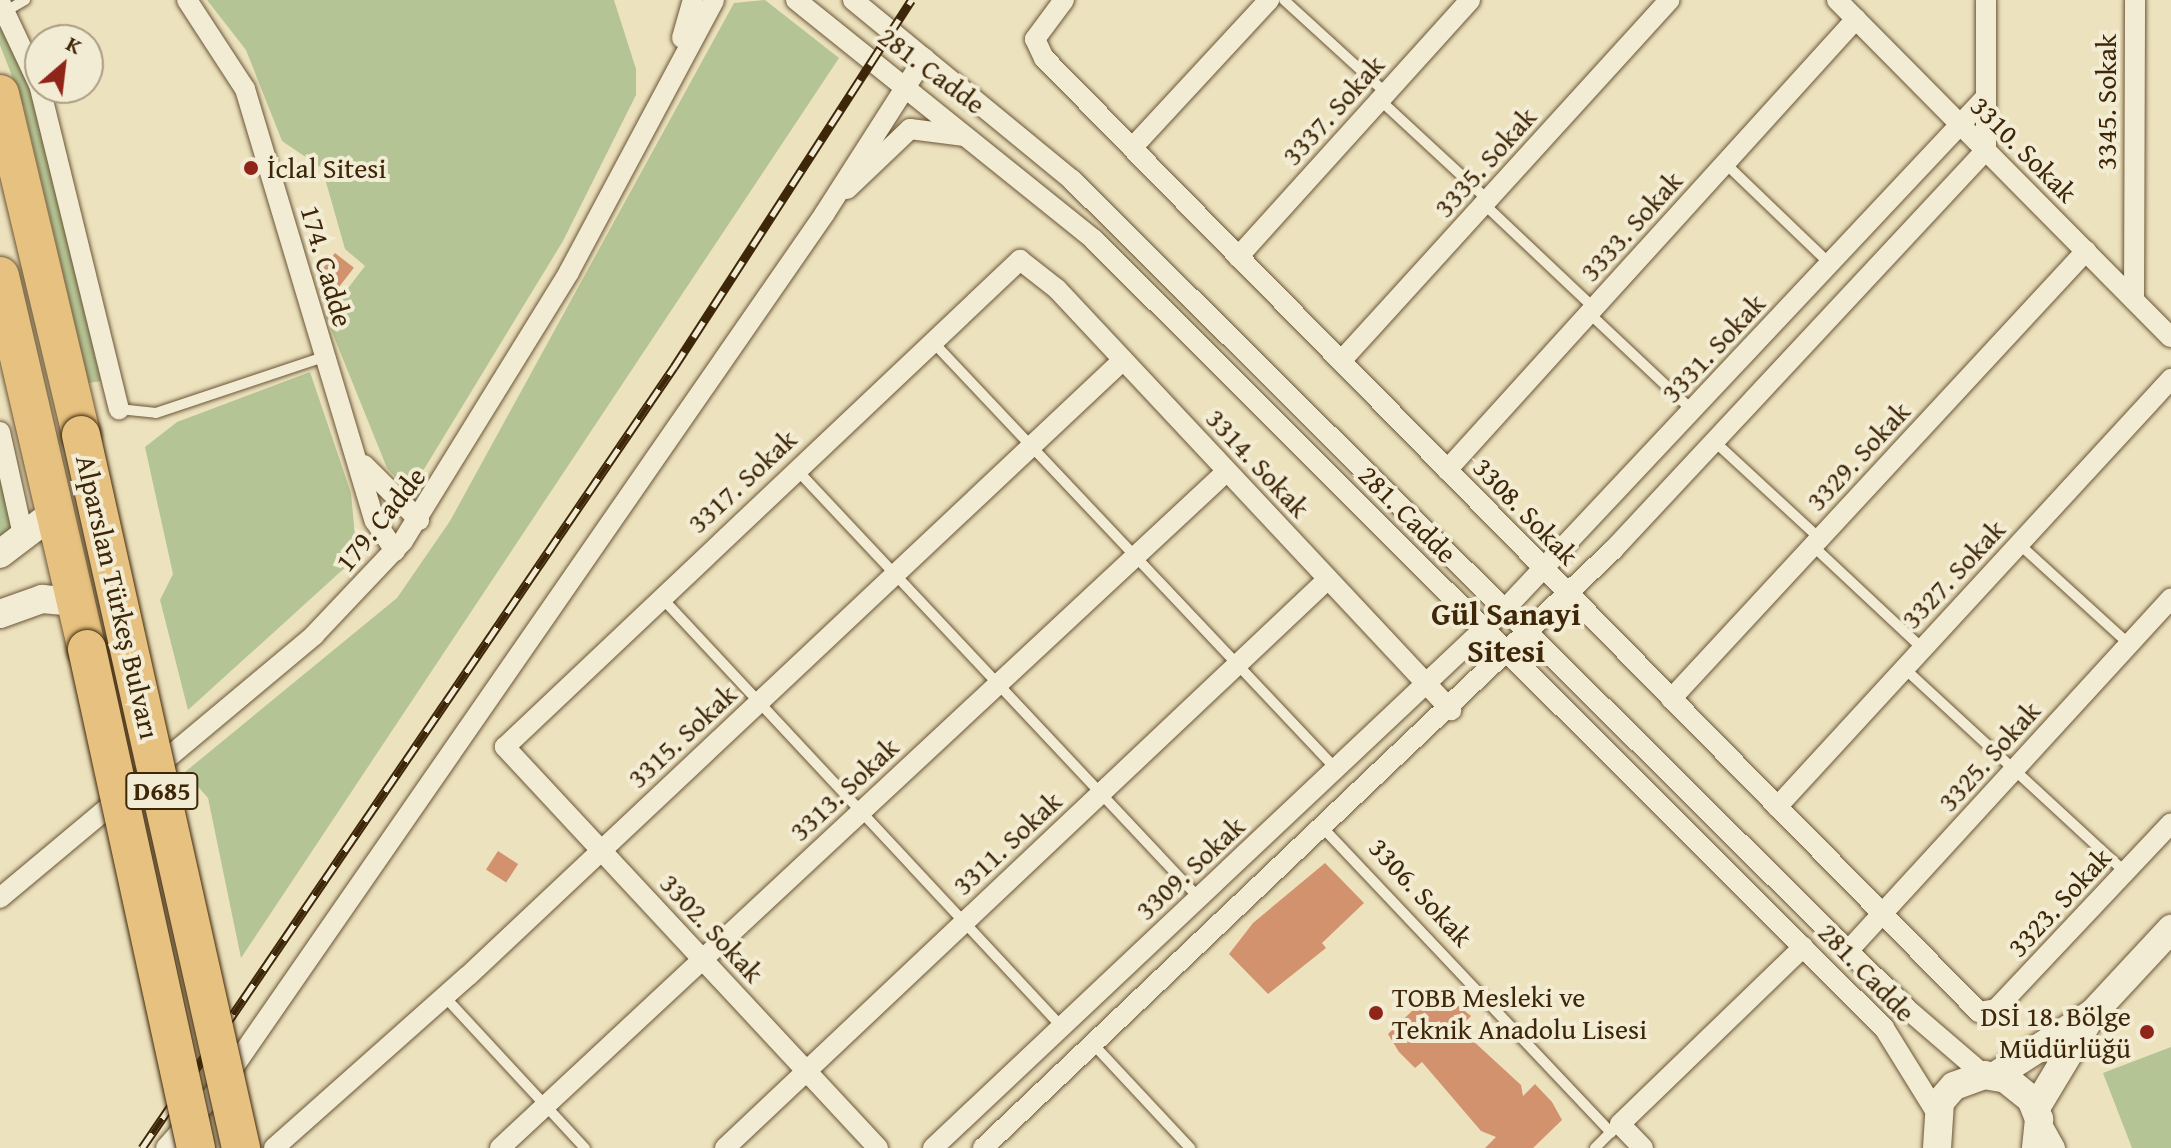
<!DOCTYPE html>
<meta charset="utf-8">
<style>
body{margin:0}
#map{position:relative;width:2171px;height:1148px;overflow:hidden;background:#ede2be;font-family:"Gentium Book Plus",serif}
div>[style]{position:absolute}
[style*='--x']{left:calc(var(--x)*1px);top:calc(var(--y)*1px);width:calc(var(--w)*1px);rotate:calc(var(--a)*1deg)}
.green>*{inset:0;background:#b5c494}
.building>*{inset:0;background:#d2926d;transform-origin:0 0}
.roads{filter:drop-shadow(0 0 2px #6a5536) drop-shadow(0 0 2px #6a5536)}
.lane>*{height:10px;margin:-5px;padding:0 5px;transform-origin:5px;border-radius:5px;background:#f3ecd5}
.street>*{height:20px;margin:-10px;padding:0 10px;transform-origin:10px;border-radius:10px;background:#f3ecd5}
.secondary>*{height:28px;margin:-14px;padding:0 14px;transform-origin:14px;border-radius:14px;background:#f3ecd5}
.highway>*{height:38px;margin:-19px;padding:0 19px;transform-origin:19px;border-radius:19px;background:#e6c17f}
.rail>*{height:9px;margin-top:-4.5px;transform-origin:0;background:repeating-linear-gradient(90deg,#f3ecd5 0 18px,#3e2608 0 36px);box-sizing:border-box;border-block:2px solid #3e2608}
.bridges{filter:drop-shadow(0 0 2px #3e2608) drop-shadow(0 0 2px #3e2608)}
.highway-bridge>*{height:38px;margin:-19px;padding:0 19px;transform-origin:19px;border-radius:19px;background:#e6c17f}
.dots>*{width:22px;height:22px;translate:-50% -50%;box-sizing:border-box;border:4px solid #f3ecd5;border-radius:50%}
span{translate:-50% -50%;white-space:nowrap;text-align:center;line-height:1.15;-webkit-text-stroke:8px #f3ecd5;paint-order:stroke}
.shield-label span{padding:2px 6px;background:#f3ecd5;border:2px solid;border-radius:6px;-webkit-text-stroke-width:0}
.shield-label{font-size:26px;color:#3e2608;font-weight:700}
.street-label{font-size:28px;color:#3e2608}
.poi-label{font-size:28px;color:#3e2608}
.left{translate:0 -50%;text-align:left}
.right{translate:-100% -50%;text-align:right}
.quarter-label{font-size:32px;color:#3e2608;font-weight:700}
.north{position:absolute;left:24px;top:24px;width:80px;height:80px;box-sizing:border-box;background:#f3ecd5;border:2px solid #ab9d83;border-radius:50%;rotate:28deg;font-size:22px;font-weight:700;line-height:32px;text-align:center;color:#3e2608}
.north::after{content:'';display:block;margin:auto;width:28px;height:36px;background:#8f2418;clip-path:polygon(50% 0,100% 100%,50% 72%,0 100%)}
</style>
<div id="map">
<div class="green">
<i style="clip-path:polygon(207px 0,614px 0,636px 69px,636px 95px,563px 241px,415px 484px,401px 483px,387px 468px,326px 317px,365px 266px,345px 249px,322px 168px,282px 141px,246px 50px)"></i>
<i style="clip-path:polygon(765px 0,839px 58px,241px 958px,208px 798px,185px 772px,397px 598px,450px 521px,734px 3px)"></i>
<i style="clip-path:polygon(0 18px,35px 103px,101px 381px,89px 383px,24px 107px,0 45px)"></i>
<i style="clip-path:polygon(310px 372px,351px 493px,355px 535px,349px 564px,188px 710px,160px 600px,173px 574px,145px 447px,177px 422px)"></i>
<i style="clip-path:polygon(0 474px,14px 534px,0 542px)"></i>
<i style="clip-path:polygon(2171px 1047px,2171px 1148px,2132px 1148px,2103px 1073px)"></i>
</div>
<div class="building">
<i style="left:335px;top:253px;width:24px;height:30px;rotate:38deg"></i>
<i style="left:498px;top:851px;width:24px;height:22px;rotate:33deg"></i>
<i style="clip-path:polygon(1325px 863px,1364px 903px,1322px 943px,1326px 948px,1268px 994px,1229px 954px,1253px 923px)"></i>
<i style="clip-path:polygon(1436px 988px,1471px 1016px,1459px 1028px,1521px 1085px,1523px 1096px,1535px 1084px,1552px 1102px,1562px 1120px,1533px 1148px,1485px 1148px,1496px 1137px,1481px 1131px,1422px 1062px,1415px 1068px,1399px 1052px,1388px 1034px)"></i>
</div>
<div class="roads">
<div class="lane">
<i style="--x:1284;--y:0;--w:138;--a:42.4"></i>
<i style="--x:6;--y:11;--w:22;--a:-30"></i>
<i style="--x:1380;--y:100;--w:147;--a:42.8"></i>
<i style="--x:1725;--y:163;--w:146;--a:43.9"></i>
<i style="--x:1484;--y:204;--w:151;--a:43.4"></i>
<i style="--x:1589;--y:313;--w:143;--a:43.3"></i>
<i style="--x:932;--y:341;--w:589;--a:46.65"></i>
<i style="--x:119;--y:409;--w:37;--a:6"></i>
<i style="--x:156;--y:413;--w:176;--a:-18.5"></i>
<i style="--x:1714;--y:441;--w:143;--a:42.7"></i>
<i style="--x:797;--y:470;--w:587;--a:46.79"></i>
<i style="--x:2019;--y:544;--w:149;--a:42.3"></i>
<i style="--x:1813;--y:546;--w:151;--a:43.1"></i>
<i style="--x:661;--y:597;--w:588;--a:47"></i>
<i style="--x:1904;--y:668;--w:301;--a:42.7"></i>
<i style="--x:1324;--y:829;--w:418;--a:46.6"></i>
<i style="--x:445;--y:997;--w:206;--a:47.2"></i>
<i style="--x:1094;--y:1045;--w:141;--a:47"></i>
<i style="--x:1595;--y:1148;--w:25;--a:-45"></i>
</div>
<div class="street">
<i style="--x:187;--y:0;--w:106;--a:56.9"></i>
<i style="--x:245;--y:89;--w:451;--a:73.3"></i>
<i style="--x:375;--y:521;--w:36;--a:56"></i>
<i style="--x:796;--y:0;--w:383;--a:38.8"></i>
<i style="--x:1094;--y:240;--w:1116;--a:44.93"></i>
<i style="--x:1884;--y:1028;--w:99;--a:58.2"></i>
<i style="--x:853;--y:0;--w:283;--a:39.4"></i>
<i style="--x:1072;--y:180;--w:1175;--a:44.79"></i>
<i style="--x:1906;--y:1008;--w:103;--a:40.7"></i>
<i style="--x:1064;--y:0;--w:49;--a:126.6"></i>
<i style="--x:1035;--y:39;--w:21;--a:65"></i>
<i style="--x:1044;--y:58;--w:1336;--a:45.58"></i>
<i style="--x:1979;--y:1012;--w:17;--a:-10"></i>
<i style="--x:1996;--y:1009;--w:255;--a:-46.7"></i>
<i style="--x:1837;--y:0;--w:474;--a:45.3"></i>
<i style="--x:0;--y:2;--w:94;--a:64.8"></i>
<i style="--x:682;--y:38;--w:40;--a:-74"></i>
<i style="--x:40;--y:88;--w:331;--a:76.2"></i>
<i style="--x:1986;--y:97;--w:97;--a:-90"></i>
<i style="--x:1132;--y:148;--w:202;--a:-47.2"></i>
<i style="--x:847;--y:189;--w:87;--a:-43.6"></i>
<i style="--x:910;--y:129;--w:55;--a:7.3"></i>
<i style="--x:1238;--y:257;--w:346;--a:-47.9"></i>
<i style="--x:2134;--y:300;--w:300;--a:-89.8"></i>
<i style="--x:1341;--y:361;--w:488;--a:-47.7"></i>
<i style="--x:0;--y:432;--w:110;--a:77.4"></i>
<i style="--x:364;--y:465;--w:78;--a:45"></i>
<i style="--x:1447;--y:470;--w:609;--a:-47.8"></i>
<i style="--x:1671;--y:699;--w:611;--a:-47.19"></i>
<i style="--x:1777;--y:807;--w:582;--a:-47.37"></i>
<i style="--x:0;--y:898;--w:410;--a:-39.9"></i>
<i style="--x:314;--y:635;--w:129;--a:-46.6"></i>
<i style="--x:403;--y:541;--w:316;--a:-58.3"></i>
<i style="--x:569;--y:272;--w:308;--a:-61.9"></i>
<i style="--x:1848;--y:951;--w:478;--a:-47.5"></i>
<i style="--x:2039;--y:1119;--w:33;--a:61"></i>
<i style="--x:166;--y:1148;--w:80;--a:-48.5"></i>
<i style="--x:219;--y:1088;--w:1064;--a:-55.29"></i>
<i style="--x:825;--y:213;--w:184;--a:-57.4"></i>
<i style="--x:274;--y:1148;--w:259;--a:-41.6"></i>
<i style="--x:468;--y:976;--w:899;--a:-43.24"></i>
<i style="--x:500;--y:1148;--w:993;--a:-42.96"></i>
<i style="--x:725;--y:1148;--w:829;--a:-43.34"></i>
<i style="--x:878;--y:1148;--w:548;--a:-132.93"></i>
<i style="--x:505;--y:747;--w:709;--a:-43.4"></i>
<i style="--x:1020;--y:260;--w:47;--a:38.1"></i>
<i style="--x:1057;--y:289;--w:577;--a:46.9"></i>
<i style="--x:933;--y:1148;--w:786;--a:-43.3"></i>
<i style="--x:1505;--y:609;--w:702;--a:-46.79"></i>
<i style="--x:1986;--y:97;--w:53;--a:90"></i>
<i style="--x:1986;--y:150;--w:547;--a:133"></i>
<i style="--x:1613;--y:550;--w:869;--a:136.49"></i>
<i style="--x:1643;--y:1148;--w:33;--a:-134"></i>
<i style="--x:1620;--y:1124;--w:255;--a:-44"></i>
</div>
<div class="secondary">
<i style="--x:0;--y:554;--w:69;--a:-37.4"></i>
<i style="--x:0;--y:614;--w:45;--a:-19.7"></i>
<i style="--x:42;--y:599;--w:34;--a:5"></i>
<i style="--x:2093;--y:1013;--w:115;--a:-47.1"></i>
<i style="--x:1995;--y:1076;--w:117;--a:-32.7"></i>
<i style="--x:2093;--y:1013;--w:111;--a:121"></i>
<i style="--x:1937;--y:1148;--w:46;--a:-86.3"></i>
<i style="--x:1940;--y:1102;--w:21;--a:-49"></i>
<i style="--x:1954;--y:1086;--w:32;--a:-20"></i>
<i style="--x:1984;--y:1075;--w:22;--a:10"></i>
<i style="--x:2006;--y:1079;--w:32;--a:39"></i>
<i style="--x:2031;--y:1099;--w:22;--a:68"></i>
<i style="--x:2039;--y:1119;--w:29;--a:96"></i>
</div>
<div class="highway">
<i style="--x:0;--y:94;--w:350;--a:76.6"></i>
<i style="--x:0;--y:276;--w:383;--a:76.9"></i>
</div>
</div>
<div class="rail">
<i style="--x:142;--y:1148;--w:945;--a:-55.74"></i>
<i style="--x:674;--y:367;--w:437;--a:-57.1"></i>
</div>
<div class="bridges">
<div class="highway-bridge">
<i style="--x:81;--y:435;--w:731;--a:77.35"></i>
<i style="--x:87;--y:649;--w:511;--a:77.68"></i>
</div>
</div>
<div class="dots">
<i style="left:251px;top:168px;background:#8f2418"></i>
<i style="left:1376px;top:1013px;background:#8f2418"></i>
<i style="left:2147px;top:1032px;background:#8f2418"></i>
</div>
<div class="shield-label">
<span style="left:162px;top:791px">D685</span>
</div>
<div class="street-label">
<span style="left:932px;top:70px;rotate:37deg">281. Cadde</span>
<span style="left:2106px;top:102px;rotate:-90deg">3345. Sokak</span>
<span style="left:1333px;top:110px;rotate:-48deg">3337. Sokak</span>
<span style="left:2024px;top:149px;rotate:45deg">3310. Sokak</span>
<span style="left:1485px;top:162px;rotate:-48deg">3335. Sokak</span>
<span style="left:1631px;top:226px;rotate:-48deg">3333. Sokak</span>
<span style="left:327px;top:266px;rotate:74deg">174. Cadde</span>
<span style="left:1713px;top:348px;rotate:-47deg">3331. Sokak</span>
<span style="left:1858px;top:456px;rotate:-47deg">3329. Sokak</span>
<span style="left:1258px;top:463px;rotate:47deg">3314. Sokak</span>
<span style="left:742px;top:481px;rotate:-43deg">3317. Sokak</span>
<span style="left:1526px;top:511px;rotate:46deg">3308. Sokak</span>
<span style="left:1408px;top:514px;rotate:45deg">281. Cadde</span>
<span style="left:380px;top:519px;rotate:-51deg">179. Cadde</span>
<span style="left:1953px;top:574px;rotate:-47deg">3327. Sokak</span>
<span style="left:118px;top:597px;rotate:77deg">Alparslan Türkeş Bulvarı</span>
<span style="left:682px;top:736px;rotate:-43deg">3315. Sokak</span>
<span style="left:1989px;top:756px;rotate:-48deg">3325. Sokak</span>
<span style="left:844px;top:789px;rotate:-43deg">3313. Sokak</span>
<span style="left:1007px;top:843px;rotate:-43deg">3311. Sokak</span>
<span style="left:1190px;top:868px;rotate:-43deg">3309. Sokak</span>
<span style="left:1421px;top:892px;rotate:47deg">3306. Sokak</span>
<span style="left:2059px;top:902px;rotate:-47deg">3323. Sokak</span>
<span style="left:712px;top:928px;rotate:47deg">3302. Sokak</span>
<span style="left:1867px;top:972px;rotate:46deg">281. Cadde</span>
</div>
<div class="poi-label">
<span class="left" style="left:267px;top:168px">İclal Sitesi</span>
<span class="left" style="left:1392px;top:1013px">TOBB Mesleki ve<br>Teknik Anadolu Lisesi</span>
<span class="right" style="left:2131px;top:1032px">DSİ 18. Bölge<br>Müdürlüğü</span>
</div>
<div class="quarter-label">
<span style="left:1506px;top:633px">Gül Sanayi<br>Sitesi</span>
</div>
<div class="north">K</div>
</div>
